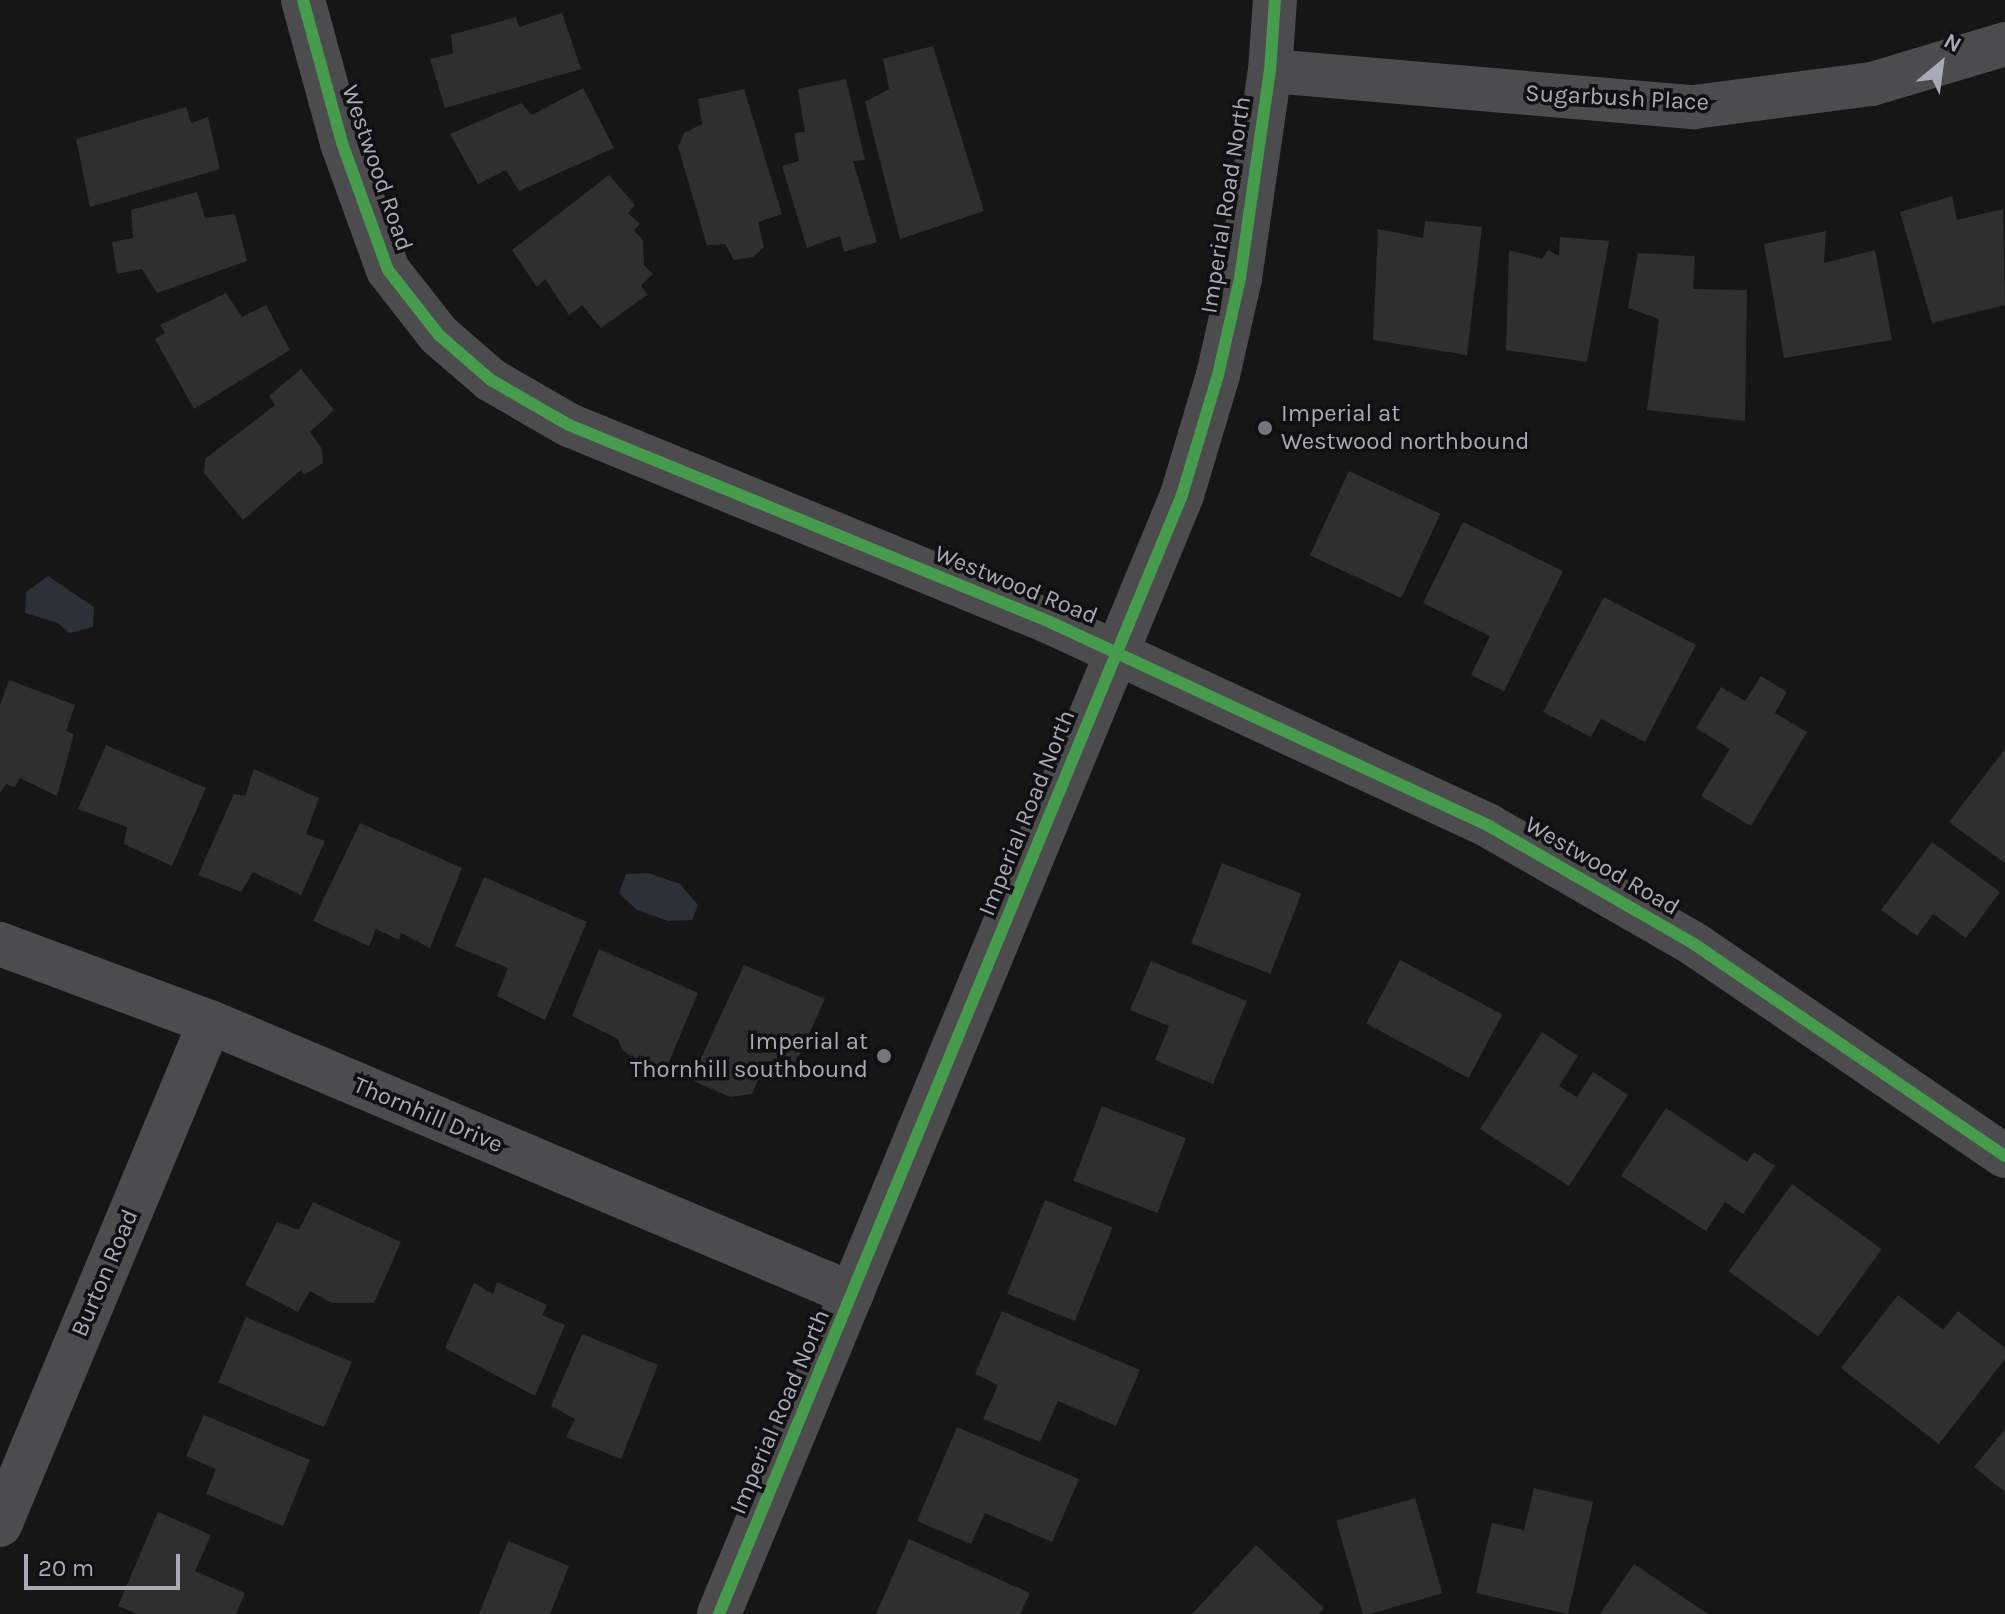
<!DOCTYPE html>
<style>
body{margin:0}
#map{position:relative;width:2005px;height:1614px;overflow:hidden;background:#161616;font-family:Karla,sans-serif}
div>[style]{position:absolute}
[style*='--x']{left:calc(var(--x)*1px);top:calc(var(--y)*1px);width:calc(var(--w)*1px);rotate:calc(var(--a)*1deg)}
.water>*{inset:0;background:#2c3038}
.building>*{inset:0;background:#2f2f30;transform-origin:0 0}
.minor>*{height:44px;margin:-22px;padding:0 22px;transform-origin:22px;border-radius:22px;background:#4c4c4f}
.cycleway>*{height:12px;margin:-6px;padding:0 6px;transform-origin:6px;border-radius:6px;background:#469c4c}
.dots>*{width:22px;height:22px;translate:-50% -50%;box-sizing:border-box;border:4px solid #101012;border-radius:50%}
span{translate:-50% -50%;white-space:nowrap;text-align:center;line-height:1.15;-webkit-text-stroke:7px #101012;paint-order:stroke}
.street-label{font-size:24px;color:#a8aab6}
.poi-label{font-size:24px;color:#a8aab6}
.left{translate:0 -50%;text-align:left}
.right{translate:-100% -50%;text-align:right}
.north{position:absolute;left:1901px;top:24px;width:80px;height:80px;-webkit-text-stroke:6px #101012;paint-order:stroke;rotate:29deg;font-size:22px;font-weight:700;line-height:32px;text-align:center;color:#a8aab6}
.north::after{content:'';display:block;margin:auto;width:28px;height:36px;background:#a8aab6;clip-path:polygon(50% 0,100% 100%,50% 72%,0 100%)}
.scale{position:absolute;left:24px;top:1554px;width:156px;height:36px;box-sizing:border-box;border:4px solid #a8aab6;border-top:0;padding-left:10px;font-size:24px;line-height:28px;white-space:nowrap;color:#a8aab6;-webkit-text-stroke:6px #101012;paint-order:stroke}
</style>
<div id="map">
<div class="water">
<i style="clip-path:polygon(48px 576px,94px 607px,93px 627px,69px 633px,58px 623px,25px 613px,26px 592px)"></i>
<i style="clip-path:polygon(648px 873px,680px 884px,698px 905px,692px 920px,668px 921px,637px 910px,619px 893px,626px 874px)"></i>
</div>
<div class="building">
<i style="clip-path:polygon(562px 13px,581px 69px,445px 108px,430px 59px,453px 53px,451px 35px,516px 17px,519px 27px)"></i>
<i style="clip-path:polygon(933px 46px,984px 211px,900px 239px,865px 102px,889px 89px,883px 59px)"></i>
<i style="clip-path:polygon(846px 79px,865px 160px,853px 161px,877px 242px,844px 252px,840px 236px,807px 248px,782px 166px,799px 161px,794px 133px,805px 132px,798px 89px)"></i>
<i style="clip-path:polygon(583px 88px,614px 148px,519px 191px,506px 170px,478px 184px,450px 134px,521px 103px,532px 115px)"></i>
<i style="clip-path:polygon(744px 89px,782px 214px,758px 222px,764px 247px,753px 257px,734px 260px,725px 244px,707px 245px,678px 147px,684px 133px,702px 124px,698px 99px)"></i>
<i style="clip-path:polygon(186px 107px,191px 123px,208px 117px,220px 169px,90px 207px,76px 139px)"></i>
<i style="clip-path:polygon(609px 175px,635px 205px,628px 213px,640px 224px,634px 230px,643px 240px,644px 265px,653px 274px,641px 285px,647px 295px,601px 328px,582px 305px,569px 315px,545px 279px,537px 287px,512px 250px)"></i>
<i style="clip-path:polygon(197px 192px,205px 218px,235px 214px,247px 261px,157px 293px,142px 269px,117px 274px,112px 242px,133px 238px,131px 210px)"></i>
<i style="clip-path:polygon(1952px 196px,1957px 220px,2003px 209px,2005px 305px,1932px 323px,1900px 212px)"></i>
<i style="clip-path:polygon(1425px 221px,1482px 227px,1467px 355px,1373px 340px,1378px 229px,1423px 238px)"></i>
<i style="clip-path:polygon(1826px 231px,1824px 263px,1875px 250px,1892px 340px,1784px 358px,1764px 244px)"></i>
<i style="clip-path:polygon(1560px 237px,1609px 241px,1587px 362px,1506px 350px,1509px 250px,1542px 259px,1548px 250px,1559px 256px)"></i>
<i style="clip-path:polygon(1638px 253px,1695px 256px,1693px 289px,1747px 290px,1745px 421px,1647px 410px,1659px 319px,1628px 308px)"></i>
<i style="clip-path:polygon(226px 293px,242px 317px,266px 305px,290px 350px,194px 409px,155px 339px,165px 333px,160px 325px)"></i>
<i style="clip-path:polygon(301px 369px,334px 410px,310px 432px,322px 449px,323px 463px,304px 475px,301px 470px,243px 520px,204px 473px,205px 459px,275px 405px,269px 396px)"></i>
<i style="left:1349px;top:471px;width:101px;height:93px;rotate:25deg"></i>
<i style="clip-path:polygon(1463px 522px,1563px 571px,1504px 691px,1471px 675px,1490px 636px,1423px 603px)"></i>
<i style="clip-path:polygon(1604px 597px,1696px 645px,1645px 742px,1601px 719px,1591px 737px,1543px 712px)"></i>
<i style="clip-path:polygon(1761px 676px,1787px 692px,1775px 713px,1807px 732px,1751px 826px,1701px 796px,1730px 749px,1696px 728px,1721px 687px,1745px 701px)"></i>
<i style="clip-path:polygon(9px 680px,75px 705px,66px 731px,74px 734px,57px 796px,20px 778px,15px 787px,6px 784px,0 793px,0 705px)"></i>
<i style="clip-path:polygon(106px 745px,206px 788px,172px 866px,124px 844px,127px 827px,78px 809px)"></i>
<i style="clip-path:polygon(2005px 749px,2005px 863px,1949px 822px)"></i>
<i style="clip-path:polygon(254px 769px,319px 798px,306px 834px,325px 841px,301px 895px,253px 872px,241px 892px,198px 875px,234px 794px,245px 796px)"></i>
<i style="clip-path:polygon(360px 823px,462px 868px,430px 948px,401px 933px,399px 940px,376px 929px,369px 946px,313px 921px)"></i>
<i style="clip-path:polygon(1932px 842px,2000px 892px,1966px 938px,1933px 914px,1917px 936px,1881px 910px)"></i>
<i style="left:1222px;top:863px;width:85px;height:86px;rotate:21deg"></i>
<i style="clip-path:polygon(484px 877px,587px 922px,545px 1020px,497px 996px,508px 968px,455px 946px)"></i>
<i style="clip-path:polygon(599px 949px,698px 993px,666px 1069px,640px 1062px,622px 1050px,618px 1039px,572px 1016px)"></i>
<i style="left:1400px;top:960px;width:116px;height:72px;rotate:28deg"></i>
<i style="clip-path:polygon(1151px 961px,1247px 1001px,1213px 1084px,1155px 1060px,1169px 1026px,1130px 1010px)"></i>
<i style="clip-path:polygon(744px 965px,825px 999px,788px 1079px,763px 1069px,752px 1094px,730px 1097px,691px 1080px)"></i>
<i style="clip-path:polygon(1542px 1032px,1578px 1056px,1559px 1086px,1577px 1097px,1593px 1072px,1628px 1095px,1569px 1186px,1480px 1129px)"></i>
<i style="left:1102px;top:1106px;width:90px;height:80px;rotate:21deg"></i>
<i style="clip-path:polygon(1666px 1108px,1747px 1162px,1754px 1152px,1775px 1166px,1743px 1214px,1725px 1202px,1706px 1231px,1621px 1176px)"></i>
<i style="left:1792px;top:1184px;width:111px;height:108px;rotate:36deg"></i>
<i style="left:1045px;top:1200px;width:73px;height:101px;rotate:22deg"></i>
<i style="clip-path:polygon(313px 1202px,401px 1242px,374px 1303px,332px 1303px,310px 1291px,298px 1312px,245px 1285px,277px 1222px,299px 1230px)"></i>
<i style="clip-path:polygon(497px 1282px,547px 1305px,542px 1315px,565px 1325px,535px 1396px,445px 1348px,474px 1283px,493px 1294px)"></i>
<i style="clip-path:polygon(1898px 1295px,1943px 1330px,1958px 1311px,2005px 1348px,2005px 1359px,1939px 1444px,1841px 1368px)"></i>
<i style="clip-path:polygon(1002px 1311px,1140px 1370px,1116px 1426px,1058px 1401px,1040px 1442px,983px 1419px,998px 1385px,975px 1374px)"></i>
<i style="left:246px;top:1317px;width:115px;height:71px;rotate:23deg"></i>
<i style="clip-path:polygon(582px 1334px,658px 1365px,621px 1459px,566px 1437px,575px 1419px,551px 1406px)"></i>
<i style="clip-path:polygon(204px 1415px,310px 1460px,283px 1526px,206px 1494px,216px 1469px,186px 1456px)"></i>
<i style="clip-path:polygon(957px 1427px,1079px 1479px,1052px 1542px,985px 1513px,971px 1544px,917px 1521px)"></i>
<i style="clip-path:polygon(2005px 1429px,2005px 1492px,1974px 1467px)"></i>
<i style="clip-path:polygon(1534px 1488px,1593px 1502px,1568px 1614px,1476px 1593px,1492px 1523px,1524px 1530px)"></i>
<i style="left:1415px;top:1498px;width:99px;height:82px;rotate:74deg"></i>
<i style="clip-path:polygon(158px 1512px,211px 1535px,195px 1571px,245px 1593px,236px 1614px,137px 1614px,118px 1606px)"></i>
<i style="clip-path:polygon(909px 1539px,1030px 1593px,1020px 1614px,876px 1614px)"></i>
<i style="clip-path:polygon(508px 1541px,569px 1566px,550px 1614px,479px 1614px)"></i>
<i style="clip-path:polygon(1256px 1545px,1324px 1608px,1318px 1614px,1192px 1614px)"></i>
<i style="clip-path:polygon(1634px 1564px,1708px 1614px,1600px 1614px)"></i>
</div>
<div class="minor">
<i style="--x:303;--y:0;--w:148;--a:74.7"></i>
<i style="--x:342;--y:143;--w:135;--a:70.1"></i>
<i style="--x:388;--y:270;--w:83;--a:51.9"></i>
<i style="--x:439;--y:335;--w:69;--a:40.9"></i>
<i style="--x:491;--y:380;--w:90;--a:30"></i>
<i style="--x:569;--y:425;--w:520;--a:22.27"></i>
<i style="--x:1050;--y:622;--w:484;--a:24.9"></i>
<i style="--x:1489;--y:826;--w:237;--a:29.9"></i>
<i style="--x:1694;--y:944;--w:376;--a:34.3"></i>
<i style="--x:1270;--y:71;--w:426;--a:4.9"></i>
<i style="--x:1694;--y:107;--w:179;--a:-7.4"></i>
<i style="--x:1872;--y:84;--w:139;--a:-16.7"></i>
<i style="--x:0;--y:944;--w:224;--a:20.4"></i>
<i style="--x:210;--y:1022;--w:697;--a:22.96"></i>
<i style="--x:0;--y:1525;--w:545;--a:-67.34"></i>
<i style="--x:719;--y:1614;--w:1211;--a:-67.52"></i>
<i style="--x:1182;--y:495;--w:125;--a:-73.3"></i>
<i style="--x:1218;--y:375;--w:99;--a:-77.2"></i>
<i style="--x:1240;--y:278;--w:209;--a:-81.8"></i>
<i style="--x:1270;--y:71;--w:71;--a:-86"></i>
</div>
<div class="cycleway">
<i style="--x:303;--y:0;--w:148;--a:74.7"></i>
<i style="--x:342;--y:143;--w:135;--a:70.1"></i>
<i style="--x:388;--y:270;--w:83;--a:51.9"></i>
<i style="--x:439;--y:335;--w:69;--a:40.9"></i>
<i style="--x:491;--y:380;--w:90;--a:30"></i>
<i style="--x:569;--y:425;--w:520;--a:22.27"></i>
<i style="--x:1050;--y:622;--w:484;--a:24.9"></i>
<i style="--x:1489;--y:826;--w:237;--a:29.9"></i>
<i style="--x:1694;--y:944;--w:376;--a:34.3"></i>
<i style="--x:719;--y:1614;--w:1211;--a:-67.52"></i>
<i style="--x:1182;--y:495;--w:125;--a:-73.3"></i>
<i style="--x:1218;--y:375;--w:99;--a:-77.2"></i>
<i style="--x:1240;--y:278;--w:209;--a:-81.8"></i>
<i style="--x:1270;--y:71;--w:71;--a:-86"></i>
</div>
<div class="dots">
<i style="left:1265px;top:428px;background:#75767e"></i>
<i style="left:884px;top:1056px;background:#75767e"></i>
</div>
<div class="street-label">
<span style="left:1617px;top:98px;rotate:3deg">Sugarbush Place</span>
<span style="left:377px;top:168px;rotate:71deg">Westwood Road</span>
<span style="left:1226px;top:205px;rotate:-81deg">Imperial Road North</span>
<span style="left:1016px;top:585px;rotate:22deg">Westwood Road</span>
<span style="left:1027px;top:813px;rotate:-68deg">Imperial Road North</span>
<span style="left:1602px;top:866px;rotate:30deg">Westwood Road</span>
<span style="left:428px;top:1115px;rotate:23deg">Thornhill Drive</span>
<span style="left:105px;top:1273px;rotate:-67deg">Burton Road</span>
<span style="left:780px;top:1412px;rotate:-67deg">Imperial Road North</span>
</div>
<div class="poi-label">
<span class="left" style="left:1281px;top:428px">Imperial at<br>Westwood northbound</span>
<span class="right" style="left:868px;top:1056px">Imperial at<br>Thornhill southbound</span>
</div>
<div class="north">N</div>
<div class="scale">20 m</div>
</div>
